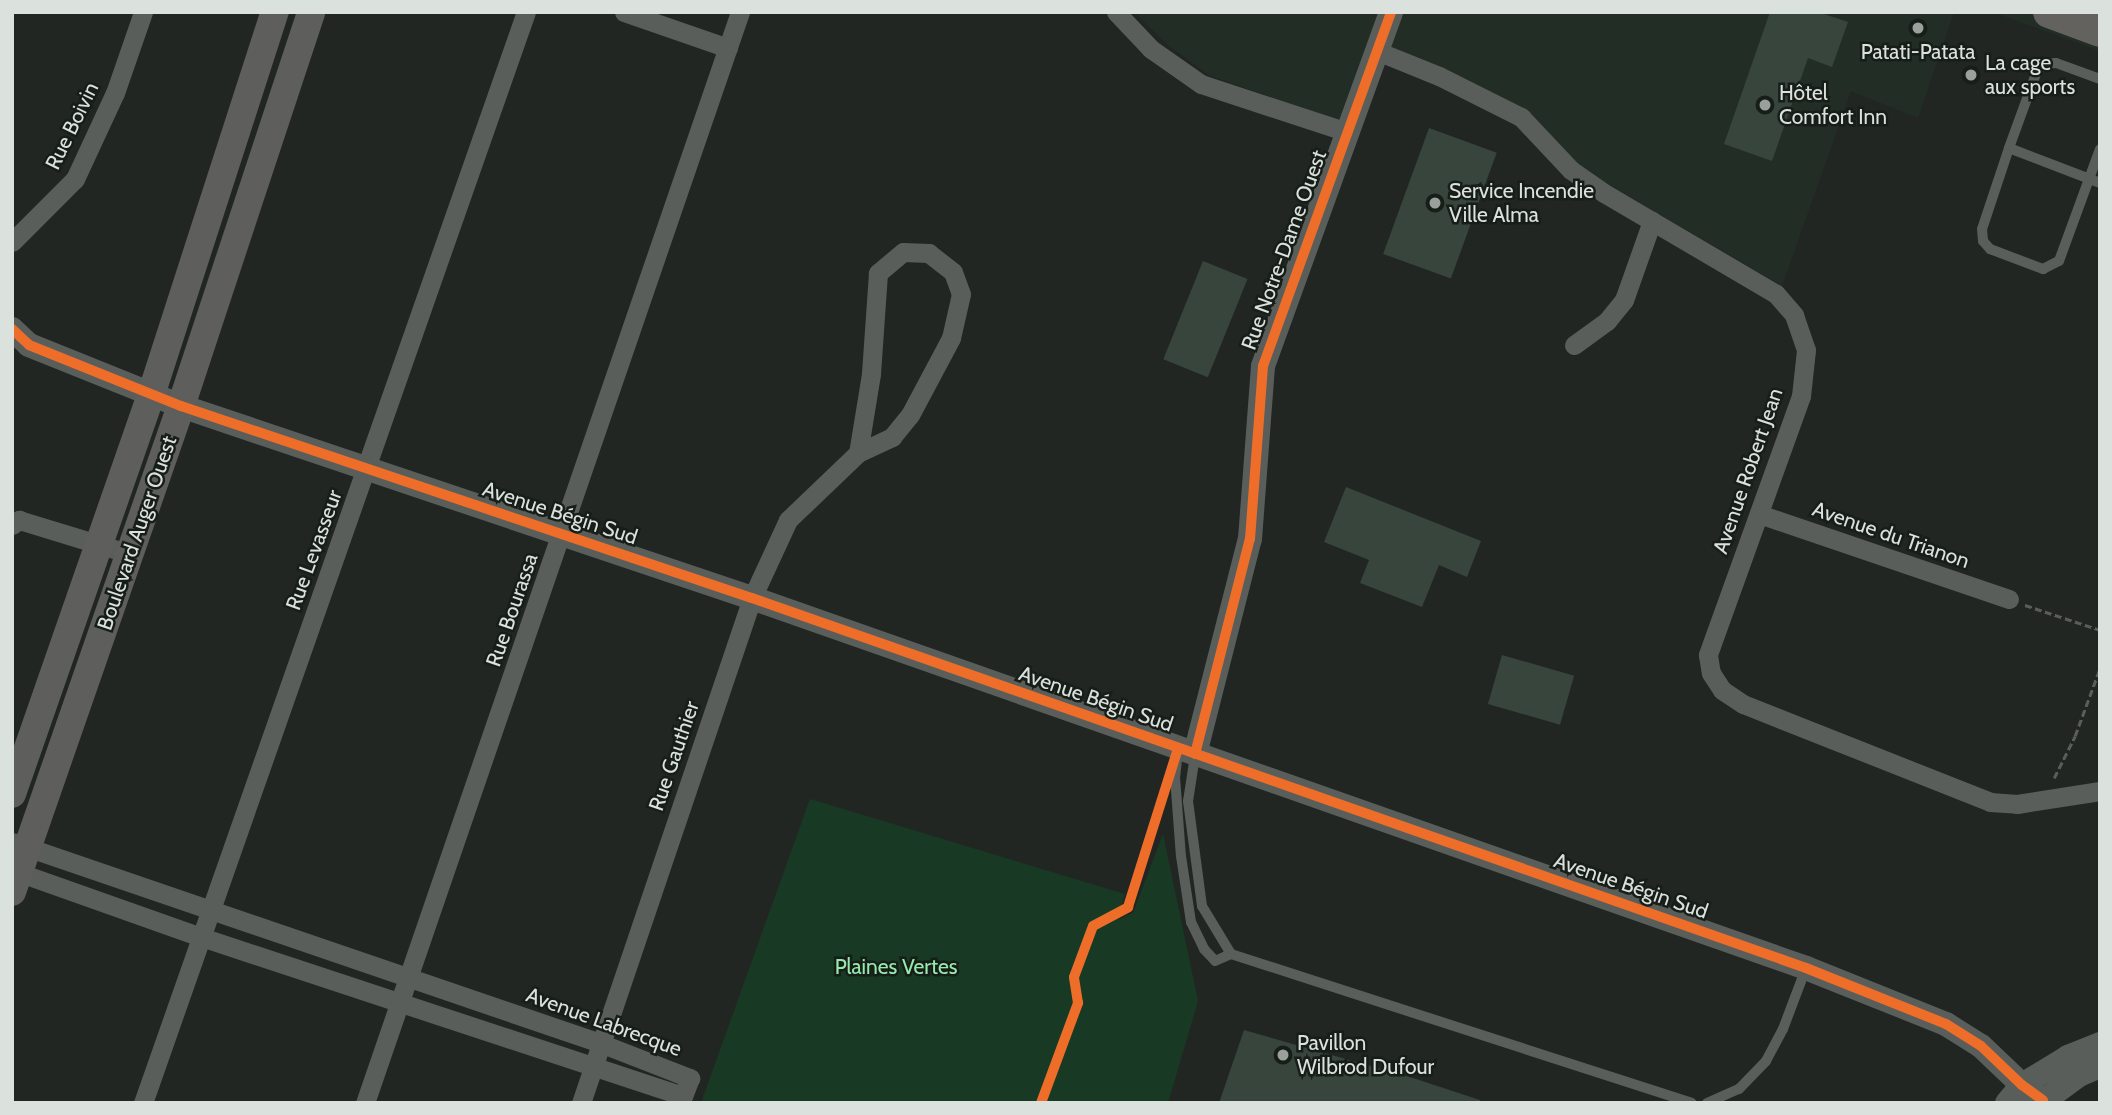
<!DOCTYPE html>
<meta charset="utf-8">
<style>
body{margin:0}
#map{position:relative;width:2112px;height:1115px;overflow:hidden;background:#222623;font-family:Cabin,sans-serif}
div>[style]{position:absolute}
[style*='--x']{left:calc(var(--x)*1px);top:calc(var(--y)*1px);width:calc(var(--w)*1px);rotate:calc(var(--a)*1deg)}
.built>*{inset:0;background:#222e25}
.green>*{inset:0;background:#183a24}
.building>*{inset:0;background:#38453d;transform-origin:0 0}
.path>*{height:2.5px;margin-top:-1.25px;transform-origin:0;background:repeating-linear-gradient(90deg,#5a5d5a 0 7px,transparent 0 10.5px)}
.service>*{height:10px;margin:-5px;padding:0 5px;transform-origin:5px;border-radius:5px;background:#5a5e5b}
.minor>*{height:19px;margin:-9.5px;padding:0 9.5px;transform-origin:9.5px;border-radius:9.5px;background:#5a5e5b}
.tertiary>*{height:24px;margin:-12px;padding:0 12px;transform-origin:12px;border-radius:12px;background:#5a5e5b}
.secondary>*{height:28px;margin:-14px;padding:0 14px;transform-origin:14px;border-radius:14px;background:#5e5e5c}
.primary>*{height:32px;margin:-16px;padding:0 16px;transform-origin:16px;border-radius:16px;background:#64625f}
.cycleway>*{height:10px;margin:-5px;padding:0 5px;transform-origin:5px;border-radius:5px;background:#ee6e29}
.dots>*{width:19px;height:19px;translate:-50% -50%;box-sizing:border-box;border:4px solid #171e18;border-radius:50%}
span{translate:-50% -50%;white-space:nowrap;text-align:center;line-height:1.15;-webkit-text-stroke:5px #171e18;paint-order:stroke}
.poi-label{font-size:21px;color:#dbe1dd}
.left{translate:0 -50%;text-align:left}
.street-label{font-size:21px;color:#dbe1dd}
.park-label{font-size:21px;color:#95eaad}
.frame{position:absolute;inset:0;border:14px solid #dbe1dd;pointer-events:none}
</style>
<div id="map">
<div class="built">
<i style="clip-path:polygon(1134px 12px,1954px 12px,1918px 118px,1851px 91px,1782px 286px,1581px 168px,1533px 117px,1365px 54px,1340px 122px,1209px 75px,1168px 45px)"></i>
<i style="clip-path:polygon(1993px 12px,2100px 12px,2100px 51px)"></i>
</div>
<div class="green">
<i style="clip-path:polygon(810px 799px,1125px 894px,1117px 920px,1133px 913px,1163px 834px,1198px 1001px,1168px 1103px,701px 1103px)"></i>
</div>
<div class="building">
<i style="clip-path:polygon(1770px 12px,1818px 12px,1848px 22px,1832px 67px,1808px 58px,1772px 161px,1724px 144px)"></i>
<i style="left:1429px;top:128px;width:72px;height:134px;rotate:20deg"></i>
<i style="left:1203px;top:261px;width:48px;height:106px;rotate:22deg"></i>
<i style="clip-path:polygon(1346px 487px,1481px 541px,1467px 577px,1439px 565px,1422px 607px,1360px 583px,1369px 560px,1324px 542px)"></i>
<i style="left:1502px;top:655px;width:75px;height:51px;rotate:16deg"></i>
<i style="clip-path:polygon(1244px 1030px,1416px 1079px,1480px 1100px,1480px 1103px,1219px 1103px)"></i>
</div>
<div class="path">
<i style="--x:2025;--y:605;--w:79;--a:18.4"></i>
<i style="--x:2054;--y:778;--w:47;--a:-63.4"></i>
<i style="--x:2075;--y:736;--w:72;--a:-69.8"></i>
</div>
<div class="service">
<i style="--x:2100;--y:79;--w:47;--a:-160"></i>
<i style="--x:2056;--y:63;--w:11;--a:175"></i>
<i style="--x:2045;--y:64;--w:11;--a:139"></i>
<i style="--x:2037;--y:71;--w:82;--a:110"></i>
<i style="--x:2009;--y:148;--w:97;--a:21"></i>
<i style="--x:2009;--y:148;--w:85;--a:108.4"></i>
<i style="--x:1982;--y:229;--w:12;--a:85"></i>
<i style="--x:1983;--y:241;--w:11;--a:49"></i>
<i style="--x:1990;--y:249;--w:57;--a:20.7"></i>
<i style="--x:2043;--y:269;--w:18;--a:-27"></i>
<i style="--x:2059;--y:261;--w:119;--a:-69.9"></i>
<i style="--x:1178;--y:750;--w:27;--a:96"></i>
<i style="--x:1175;--y:777;--w:79;--a:85.7"></i>
<i style="--x:1181;--y:856;--w:67;--a:81.4"></i>
<i style="--x:1191;--y:922;--w:30;--a:64"></i>
<i style="--x:1204;--y:949;--w:16;--a:47"></i>
<i style="--x:1215;--y:961;--w:17;--a:-24"></i>
<i style="--x:1195;--y:756;--w:46;--a:98.8"></i>
<i style="--x:1188;--y:801;--w:106;--a:82.4"></i>
<i style="--x:1202;--y:906;--w:56;--a:58.9"></i>
<i style="--x:1231;--y:954;--w:484;--a:17.9"></i>
<i style="--x:1707;--y:1103;--w:35;--a:-24"></i>
<i style="--x:1739;--y:1089;--w:39;--a:-46"></i>
<i style="--x:1766;--y:1061;--w:36;--a:-62"></i>
<i style="--x:1783;--y:1029;--w:65;--a:-69.3"></i>
</div>
<div class="minor">
<i style="--x:624;--y:12;--w:110;--a:19.1"></i>
<i style="--x:1116;--y:12;--w:51;--a:46.6"></i>
<i style="--x:1151;--y:49;--w:61;--a:35"></i>
<i style="--x:1201;--y:84;--w:154;--a:18.2"></i>
<i style="--x:1377;--y:51;--w:67;--a:22"></i>
<i style="--x:1439;--y:76;--w:92;--a:26.6"></i>
<i style="--x:1521;--y:117;--w:73;--a:46.7"></i>
<i style="--x:1571;--y:170;--w:40;--a:34.9"></i>
<i style="--x:1604;--y:193;--w:199;--a:30.4"></i>
<i style="--x:1776;--y:294;--w:28;--a:49"></i>
<i style="--x:1794;--y:315;--w:37;--a:71"></i>
<i style="--x:1806;--y:350;--w:46;--a:96.2"></i>
<i style="--x:1801;--y:396;--w:275;--a:109.8"></i>
<i style="--x:1708;--y:655;--w:18;--a:81"></i>
<i style="--x:1711;--y:673;--w:20;--a:57"></i>
<i style="--x:1722;--y:690;--w:25;--a:34"></i>
<i style="--x:1743;--y:704;--w:266;--a:21.6"></i>
<i style="--x:1990;--y:802;--w:27;--a:4"></i>
<i style="--x:2017;--y:804;--w:84;--a:-8.9"></i>
<i style="--x:12;--y:242;--w:89;--a:-45"></i>
<i style="--x:75;--y:179;--w:95;--a:-65.1"></i>
<i style="--x:115;--y:93;--w:86;--a:-70.9"></i>
<i style="--x:1574;--y:345;--w:41;--a:-36"></i>
<i style="--x:1607;--y:321;--w:27;--a:-51"></i>
<i style="--x:1624;--y:300;--w:84;--a:-70.5"></i>
<i style="--x:1759;--y:514;--w:264;--a:18.8"></i>
<i style="--x:12;--y:525;--w:9;--a:-36"></i>
<i style="--x:19;--y:520;--w:116;--a:17"></i>
<i style="--x:12;--y:842;--w:621;--a:18.87"></i>
<i style="--x:600;--y:1043;--w:97;--a:21.3"></i>
<i style="--x:690;--y:1078;--w:19;--a:111"></i>
<i style="--x:683;--y:1096;--w:508;--a:-161.74"></i>
<i style="--x:201;--y:937;--w:201;--a:-160.5"></i>
<i style="--x:143;--y:1103;--w:1156;--a:-70.66"></i>
<i style="--x:365;--y:1103;--w:1154;--a:-71.03"></i>
<i style="--x:581;--y:1103;--w:533;--a:-71.29"></i>
<i style="--x:752;--y:598;--w:86;--a:-65.2"></i>
<i style="--x:788;--y:520;--w:97;--a:-43.7"></i>
<i style="--x:858;--y:453;--w:38;--a:-25"></i>
<i style="--x:892;--y:437;--w:28;--a:-51"></i>
<i style="--x:910;--y:415;--w:87;--a:-62"></i>
<i style="--x:951;--y:338;--w:45;--a:-77.2"></i>
<i style="--x:961;--y:294;--w:23;--a:-110"></i>
<i style="--x:953;--y:272;--w:31;--a:-142"></i>
<i style="--x:929;--y:253;--w:26;--a:-178"></i>
<i style="--x:903;--y:252;--w:33;--a:140"></i>
<i style="--x:878;--y:273;--w:101;--a:94"></i>
<i style="--x:871;--y:374;--w:80;--a:99.3"></i>
</div>
<div class="tertiary">
<i style="--x:12;--y:329;--w:23;--a:43"></i>
<i style="--x:29;--y:345;--w:164;--a:21.9"></i>
<i style="--x:181;--y:406;--w:602;--a:18.59"></i>
<i style="--x:752;--y:598;--w:1117;--a:19.34"></i>
<i style="--x:1806;--y:968;--w:151;--a:21.8"></i>
<i style="--x:1946;--y:1024;--w:41;--a:32.2"></i>
<i style="--x:1981;--y:1046;--w:57;--a:43.6"></i>
<i style="--x:2022;--y:1085;--w:26;--a:36"></i>
<i style="--x:1195;--y:754;--w:222;--a:-75.7"></i>
<i style="--x:1250;--y:539;--w:173;--a:-85.7"></i>
<i style="--x:1263;--y:366;--w:376;--a:-70.1"></i>
<i style="--x:2007;--y:1103;--w:23;--a:-50"></i>
<i style="--x:2022;--y:1085;--w:54;--a:-31.3"></i>
<i style="--x:2068;--y:1057;--w:35;--a:-22"></i>
<i style="--x:2041;--y:1103;--w:47;--a:-36.4"></i>
<i style="--x:2079;--y:1075;--w:23;--a:-23"></i>
</div>
<div class="secondary">
<i style="--x:12;--y:794;--w:423;--a:-70.8"></i>
<i style="--x:151;--y:395;--w:403;--a:-72.1"></i>
<i style="--x:12;--y:892;--w:515;--a:-70.83"></i>
<i style="--x:181;--y:406;--w:415;--a:-71.7"></i>
</div>
<div class="primary">
<i style="--x:2049;--y:12;--w:54;--a:20.4"></i>
</div>
<div class="cycleway">
<i style="--x:12;--y:329;--w:23;--a:43"></i>
<i style="--x:29;--y:345;--w:164;--a:21.9"></i>
<i style="--x:181;--y:406;--w:602;--a:18.59"></i>
<i style="--x:752;--y:598;--w:1117;--a:19.34"></i>
<i style="--x:1806;--y:968;--w:151;--a:21.8"></i>
<i style="--x:1946;--y:1024;--w:41;--a:32.2"></i>
<i style="--x:1981;--y:1046;--w:57;--a:43.6"></i>
<i style="--x:2022;--y:1085;--w:26;--a:36"></i>
<i style="--x:1195;--y:754;--w:222;--a:-75.7"></i>
<i style="--x:1250;--y:539;--w:173;--a:-85.7"></i>
<i style="--x:1263;--y:366;--w:376;--a:-70.1"></i>
<i style="--x:1041;--y:1103;--w:107;--a:-69.7"></i>
<i style="--x:1078;--y:1003;--w:26;--a:-99"></i>
<i style="--x:1074;--y:977;--w:54;--a:-69.6"></i>
<i style="--x:1093;--y:926;--w:40;--a:-28"></i>
<i style="--x:1128;--y:907;--w:167;--a:-72.5"></i>
</div>
<div class="dots">
<i style="left:1918px;top:28px;background:#9aa09c"></i>
<i style="left:1971px;top:75px;background:#9aa09c"></i>
<i style="left:1765px;top:105px;background:#9aa09c"></i>
<i style="left:1435px;top:203px;background:#9aa09c"></i>
<i style="left:1283px;top:1055px;background:#9aa09c"></i>
</div>
<div class="poi-label">
<span style="left:1918px;top:52px">Patati-Patata</span>
<span class="left" style="left:1985px;top:75px">La cage<br>aux sports</span>
<span class="left" style="left:1779px;top:105px">Hôtel<br>Comfort Inn</span>
<span class="left" style="left:1449px;top:203px">Service Incendie<br>Ville Alma</span>
<span class="left" style="left:1297px;top:1055px">Pavillon<br>Wilbrod Dufour</span>
</div>
<div class="street-label">
<span style="left:72px;top:126px;rotate:-64deg">Rue Boivin</span>
<span style="left:1284px;top:250px;rotate:-70deg">Rue Notre-Dame Ouest</span>
<span style="left:1748px;top:471px;rotate:-71deg">Avenue Robert Jean</span>
<span style="left:560px;top:513px;rotate:18deg">Avenue Bégin Sud</span>
<span style="left:137px;top:533px;rotate:-71deg">Boulevard Auger Ouest</span>
<span style="left:1891px;top:535px;rotate:19deg">Avenue du Trianon</span>
<span style="left:314px;top:550px;rotate:-70deg">Rue Levasseur</span>
<span style="left:512px;top:610px;rotate:-71deg">Rue Bourassa</span>
<span style="left:1096px;top:699px;rotate:19deg">Avenue Bégin Sud</span>
<span style="left:674px;top:756px;rotate:-71deg">Rue Gauthier</span>
<span style="left:1631px;top:886px;rotate:19deg">Avenue Bégin Sud</span>
<span style="left:604px;top:1022px;rotate:20deg">Avenue Labrecque</span>
</div>
<div class="park-label">
<span style="left:896px;top:967px">Plaines Vertes</span>
</div>
<div class="frame"></div>
</div>
